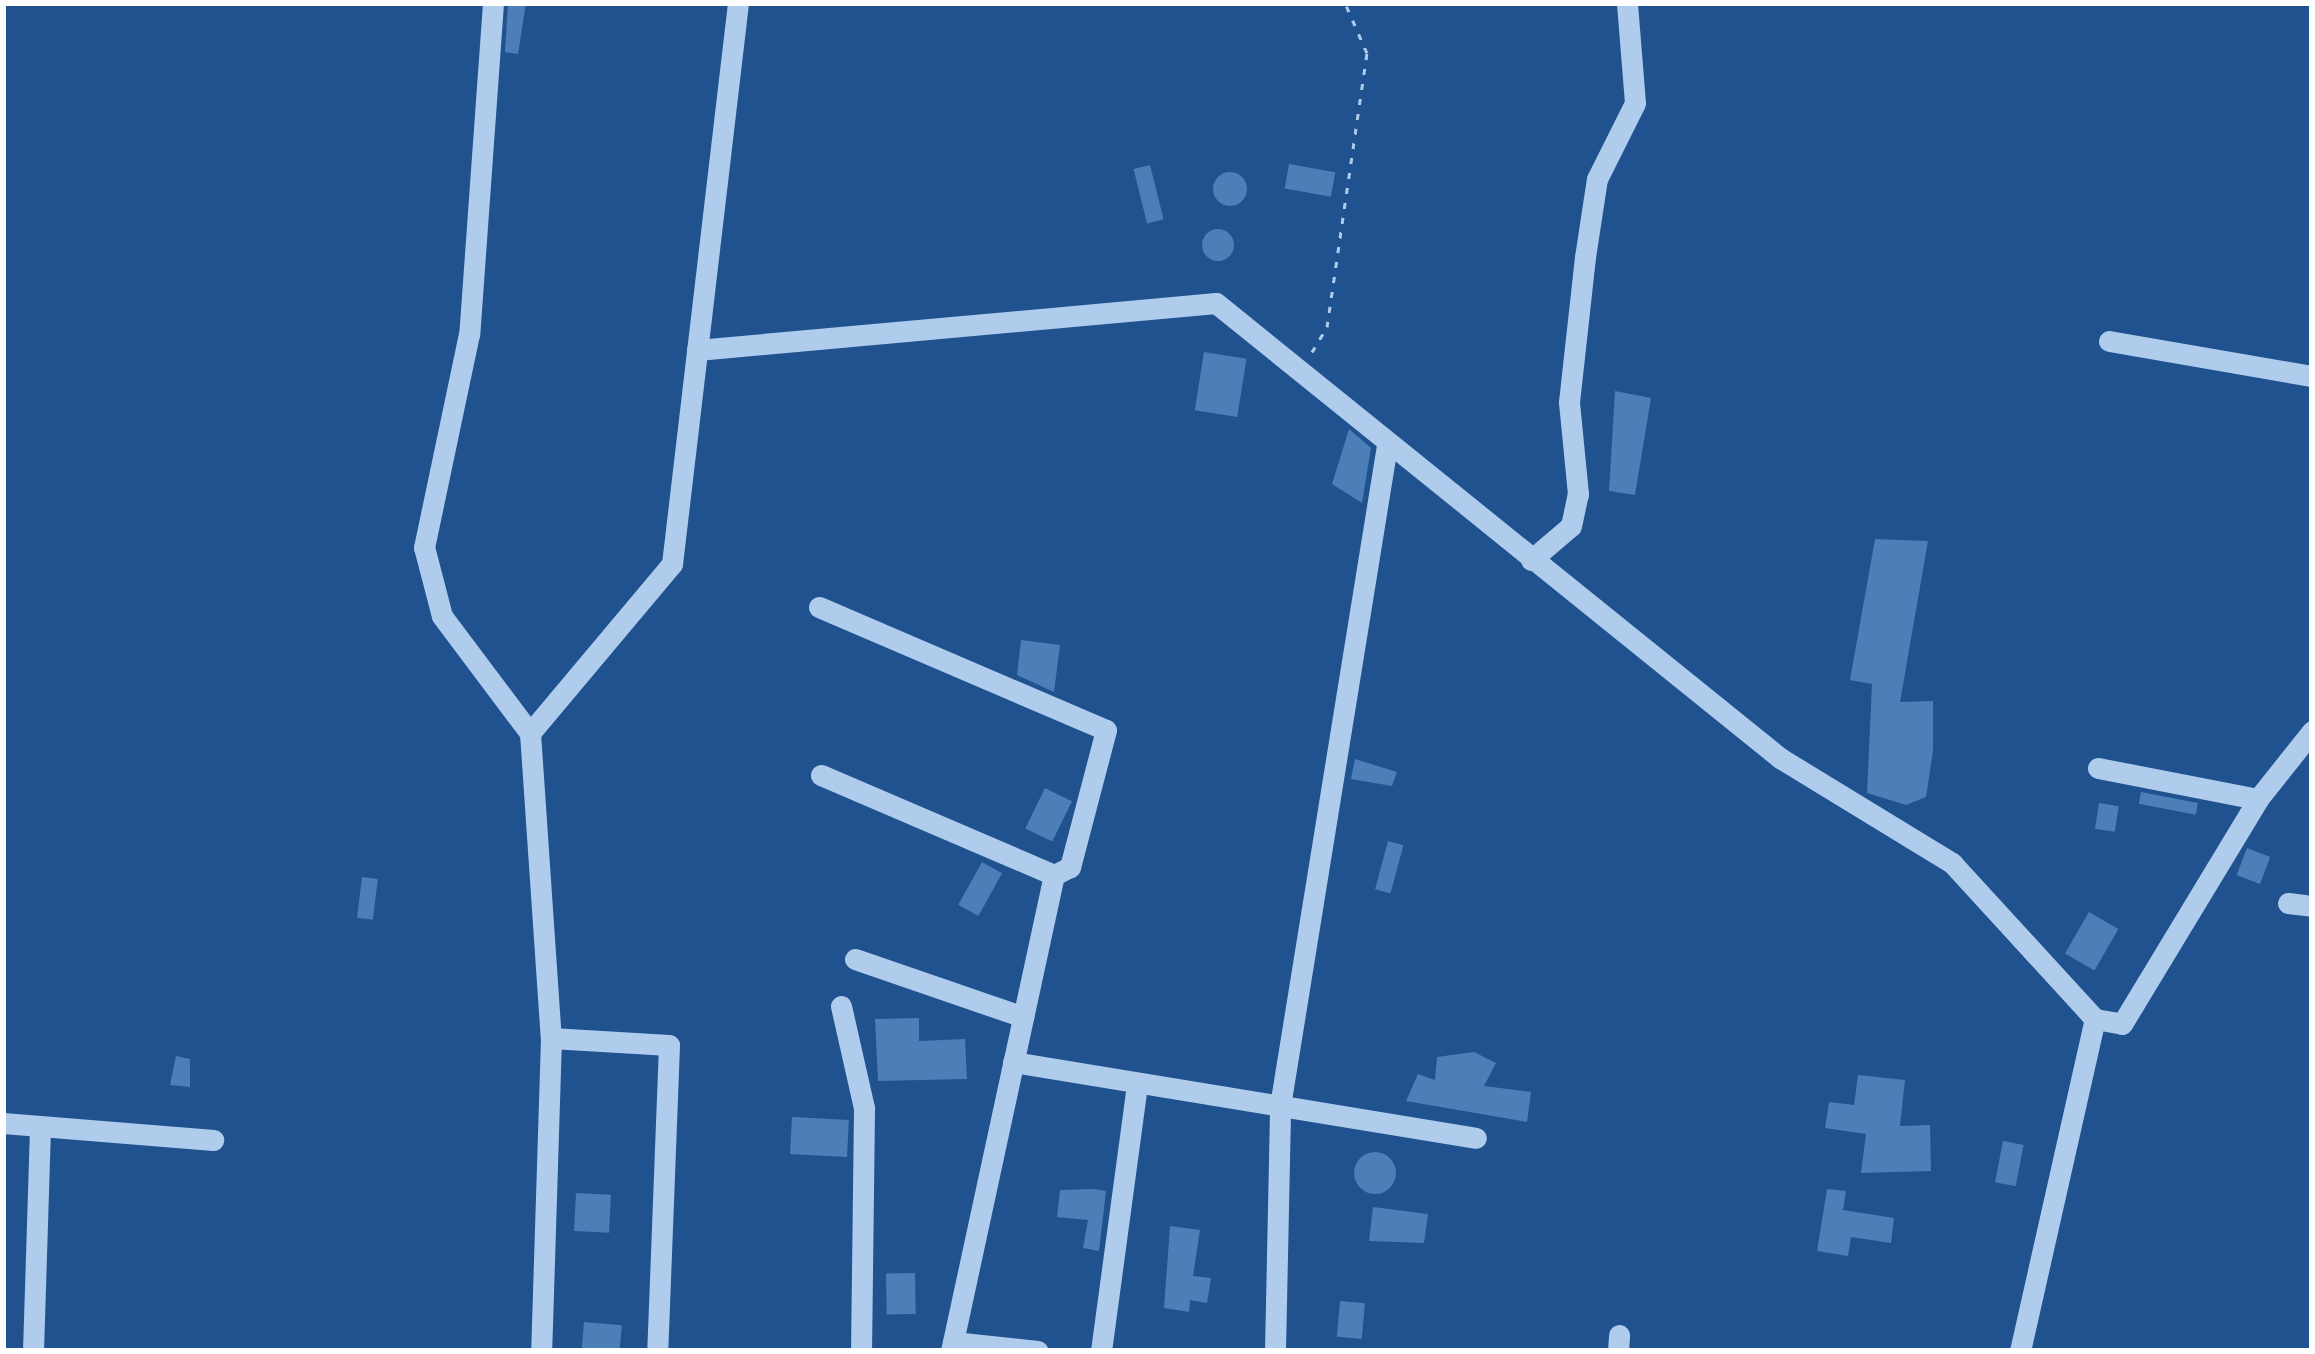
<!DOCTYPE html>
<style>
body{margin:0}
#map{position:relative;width:2315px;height:1354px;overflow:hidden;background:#1f528f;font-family:Quicksand,sans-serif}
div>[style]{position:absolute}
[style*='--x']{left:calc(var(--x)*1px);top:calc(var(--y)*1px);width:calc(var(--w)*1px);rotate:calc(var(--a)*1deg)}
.building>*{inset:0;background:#4c7eb8;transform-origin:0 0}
.round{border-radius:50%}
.path>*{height:3px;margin-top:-1.5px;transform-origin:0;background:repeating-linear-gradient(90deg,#afcced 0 6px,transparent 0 15px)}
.minor>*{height:21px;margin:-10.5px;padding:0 10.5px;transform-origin:10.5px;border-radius:10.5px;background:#afcced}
span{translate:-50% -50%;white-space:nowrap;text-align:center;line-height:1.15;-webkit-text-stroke:10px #1f528f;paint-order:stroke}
.frame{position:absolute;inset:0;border:6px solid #fff;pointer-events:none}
</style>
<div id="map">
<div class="building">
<i style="clip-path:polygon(508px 3px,526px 3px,518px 54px,505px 52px)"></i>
<i style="left:1289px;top:164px;width:47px;height:25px;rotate:10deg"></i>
<i style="left:1150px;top:165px;width:56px;height:17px;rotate:76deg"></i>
<i class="round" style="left:1213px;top:172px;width:34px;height:34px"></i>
<i class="round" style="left:1202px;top:229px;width:32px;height:32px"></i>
<i style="left:1204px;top:352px;width:43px;height:59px;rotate:9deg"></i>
<i style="clip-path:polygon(1615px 391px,1651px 398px,1635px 495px,1609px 491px)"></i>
<i style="clip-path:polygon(1349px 429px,1371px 448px,1362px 503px,1332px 484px)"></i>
<i style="clip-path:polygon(1875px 539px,1928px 541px,1900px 702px,1933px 701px,1933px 751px,1926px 797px,1906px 805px,1867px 793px,1872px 684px,1850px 680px)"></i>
<i style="clip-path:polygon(1021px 640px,1060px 645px,1054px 692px,1017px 675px)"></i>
<i style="clip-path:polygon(1355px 759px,1397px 772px,1392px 786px,1351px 779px)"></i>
<i style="left:1045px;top:788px;width:30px;height:45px;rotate:26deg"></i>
<i style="left:2141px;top:792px;width:58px;height:12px;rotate:11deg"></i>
<i style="left:2099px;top:803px;width:20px;height:26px;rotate:9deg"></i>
<i style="left:1388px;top:841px;width:16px;height:50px;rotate:15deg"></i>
<i style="left:2247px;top:848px;width:25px;height:29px;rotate:21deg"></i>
<i style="left:982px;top:862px;width:23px;height:49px;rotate:29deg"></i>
<i style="left:362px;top:877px;width:16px;height:41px;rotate:7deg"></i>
<i style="left:2089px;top:912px;width:34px;height:48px;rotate:30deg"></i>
<i style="clip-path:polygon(919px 1018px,919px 1041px,965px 1039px,967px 1079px,878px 1081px,875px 1019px)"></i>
<i style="clip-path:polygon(1474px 1052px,1496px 1063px,1484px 1086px,1531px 1092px,1527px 1122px,1406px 1101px,1418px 1074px,1435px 1080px,1437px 1057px)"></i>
<i style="clip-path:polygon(176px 1056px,190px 1059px,190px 1087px,170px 1085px)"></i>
<i style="clip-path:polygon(1858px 1075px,1905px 1080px,1900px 1126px,1930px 1125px,1931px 1171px,1861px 1173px,1866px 1134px,1825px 1128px,1829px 1102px,1854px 1105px)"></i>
<i style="left:792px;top:1117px;width:57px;height:37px;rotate:3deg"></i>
<i style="left:2003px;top:1141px;width:21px;height:42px;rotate:11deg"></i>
<i class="round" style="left:1354px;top:1152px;width:42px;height:42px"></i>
<i style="clip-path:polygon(1093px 1189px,1106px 1191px,1099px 1251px,1083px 1248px,1088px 1220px,1057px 1217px,1060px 1190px)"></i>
<i style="clip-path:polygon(1827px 1189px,1846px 1191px,1843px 1210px,1894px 1218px,1891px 1243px,1851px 1237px,1848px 1256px,1817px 1251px)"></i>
<i style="left:576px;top:1193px;width:35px;height:38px;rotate:3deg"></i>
<i style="clip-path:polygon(1373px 1207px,1428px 1214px,1424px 1243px,1369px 1241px)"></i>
<i style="clip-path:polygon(1170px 1226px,1200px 1230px,1193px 1276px,1211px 1278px,1207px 1303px,1190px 1300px,1189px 1312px,1164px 1308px)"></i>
<i style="left:915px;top:1273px;width:41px;height:29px;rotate:89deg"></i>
<i style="left:1340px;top:1301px;width:25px;height:36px;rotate:5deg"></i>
<i style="left:584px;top:1322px;width:38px;height:29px;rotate:5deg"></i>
</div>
<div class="path">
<i style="--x:1312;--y:352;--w:29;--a:-59"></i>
<i style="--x:1327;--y:327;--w:277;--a:-81.7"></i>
<i style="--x:1367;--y:53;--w:55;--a:-113.7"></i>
</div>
<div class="minor">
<i style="--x:493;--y:3;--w:332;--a:94.1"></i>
<i style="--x:469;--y:334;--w:218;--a:101.9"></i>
<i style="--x:424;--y:547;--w:71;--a:75.4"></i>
<i style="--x:442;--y:616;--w:146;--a:53.1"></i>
<i style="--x:530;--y:733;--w:306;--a:86.1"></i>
<i style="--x:551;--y:1038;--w:313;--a:91.8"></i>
<i style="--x:2109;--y:341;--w:206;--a:9.8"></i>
<i style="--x:697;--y:350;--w:521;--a:-5.17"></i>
<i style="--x:1216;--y:303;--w:725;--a:38.89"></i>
<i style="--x:1780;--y:758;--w:202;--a:31.4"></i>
<i style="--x:1952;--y:863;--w:212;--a:47.5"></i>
<i style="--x:2095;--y:1019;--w:27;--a:10"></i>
<i style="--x:2122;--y:1024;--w:263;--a:-58.8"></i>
<i style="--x:2258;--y:799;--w:87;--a:-51.5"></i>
<i style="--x:1531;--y:560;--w:52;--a:-40.4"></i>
<i style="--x:1571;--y:526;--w:33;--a:-78"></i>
<i style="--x:1578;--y:494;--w:92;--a:-95.6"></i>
<i style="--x:1569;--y:402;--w:146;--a:-83.7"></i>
<i style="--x:1585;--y:257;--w:79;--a:-81.3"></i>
<i style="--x:1597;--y:179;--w:85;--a:-63.4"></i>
<i style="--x:1635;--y:103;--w:100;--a:-94.6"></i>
<i style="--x:819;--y:607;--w:312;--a:23.2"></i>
<i style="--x:1106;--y:730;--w:142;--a:104.7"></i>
<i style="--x:1070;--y:867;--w:18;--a:153"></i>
<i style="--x:530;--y:733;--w:221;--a:-50"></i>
<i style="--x:672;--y:564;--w:565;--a:-83.29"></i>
<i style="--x:2098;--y:768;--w:163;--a:11"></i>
<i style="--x:821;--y:775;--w:254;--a:23.2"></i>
<i style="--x:2288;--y:903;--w:24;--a:7"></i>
<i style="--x:855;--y:959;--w:178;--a:19"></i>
<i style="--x:841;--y:1006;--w:105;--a:77.3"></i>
<i style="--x:864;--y:1108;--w:243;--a:90.7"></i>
<i style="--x:551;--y:1038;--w:118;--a:3.4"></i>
<i style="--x:669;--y:1045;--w:306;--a:92.2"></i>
<i style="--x:1013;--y:1062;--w:469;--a:9.3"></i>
<i style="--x:3;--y:1123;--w:211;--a:4.6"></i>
<i style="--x:953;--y:1342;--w:85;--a:6"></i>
<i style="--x:33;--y:1351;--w:221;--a:-88.2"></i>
<i style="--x:951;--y:1351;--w:487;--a:-77.8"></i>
<i style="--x:1101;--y:1351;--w:270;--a:-82.3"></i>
<i style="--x:1275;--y:1351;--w:245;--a:-88.8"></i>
<i style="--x:1280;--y:1106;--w:670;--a:-80.8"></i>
<i style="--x:1618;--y:1351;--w:16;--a:-86"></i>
<i style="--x:2020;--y:1351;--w:340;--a:-77.3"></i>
</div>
<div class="frame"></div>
</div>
